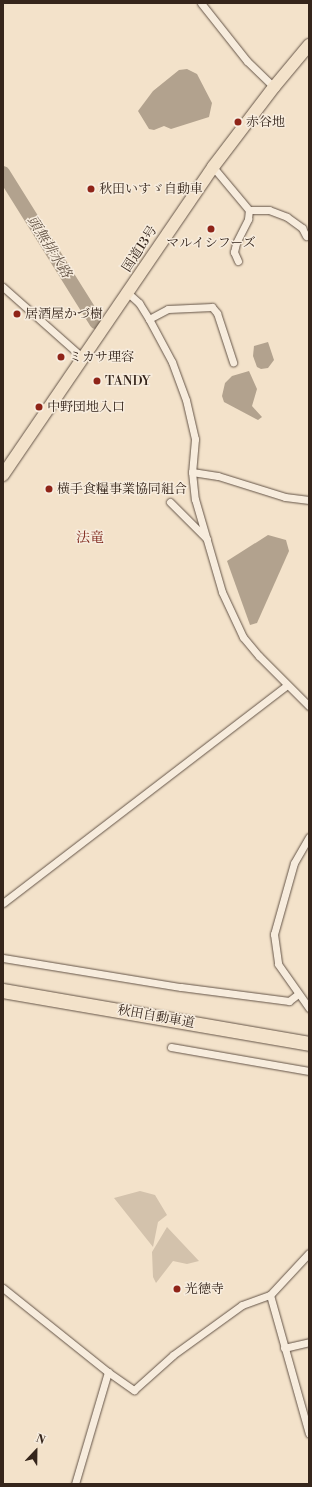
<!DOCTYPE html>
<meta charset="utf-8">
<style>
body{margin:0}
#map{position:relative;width:312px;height:1487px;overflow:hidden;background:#f3e2ca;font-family:"Libre Bodoni","Noto Serif JP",serif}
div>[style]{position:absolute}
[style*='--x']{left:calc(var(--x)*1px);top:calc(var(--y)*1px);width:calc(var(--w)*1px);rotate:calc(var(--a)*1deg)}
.green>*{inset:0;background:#d3c2ac}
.water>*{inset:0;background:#b2a28e}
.river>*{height:14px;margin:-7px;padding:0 7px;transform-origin:7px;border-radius:7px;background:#b2a28e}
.roads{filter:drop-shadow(0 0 1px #645447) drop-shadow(0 0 1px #645447)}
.minor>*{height:7px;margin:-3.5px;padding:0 3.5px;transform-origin:3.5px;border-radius:3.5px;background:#f7ecdd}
.trunk>*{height:12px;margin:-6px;padding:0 6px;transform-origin:6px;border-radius:6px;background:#f3e2ca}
.motorway>*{height:14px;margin:-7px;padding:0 7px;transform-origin:7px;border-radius:7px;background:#f3e2ca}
.dots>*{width:11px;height:11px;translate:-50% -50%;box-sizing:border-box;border:2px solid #f7ecdd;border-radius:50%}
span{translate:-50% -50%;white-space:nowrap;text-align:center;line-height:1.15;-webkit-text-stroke:3px #f7ecdd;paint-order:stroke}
.poi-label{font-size:13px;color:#35251b}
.left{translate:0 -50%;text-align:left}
.street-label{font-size:13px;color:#35251b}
.water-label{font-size:14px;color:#615143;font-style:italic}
.neighbourhood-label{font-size:14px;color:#7a1f14}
.frame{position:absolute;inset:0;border:4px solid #35251b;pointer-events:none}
.north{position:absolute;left:16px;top:1431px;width:40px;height:40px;-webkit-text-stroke:3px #f7ecdd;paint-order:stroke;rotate:22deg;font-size:11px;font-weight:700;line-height:16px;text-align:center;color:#35251b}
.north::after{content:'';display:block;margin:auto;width:14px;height:18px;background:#35251b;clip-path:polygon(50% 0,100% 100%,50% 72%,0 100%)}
</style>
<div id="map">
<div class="green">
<i style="clip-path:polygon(140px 1191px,155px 1195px,167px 1215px,158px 1222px,153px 1247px,114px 1198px)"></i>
<i style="clip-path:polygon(167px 1227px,199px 1261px,187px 1264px,173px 1261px,156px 1283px,153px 1277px,152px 1252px)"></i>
</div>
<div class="water">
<i style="clip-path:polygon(187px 69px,197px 74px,212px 103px,209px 117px,171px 129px,164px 126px,154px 130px,149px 129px,138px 111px,153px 91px,179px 70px)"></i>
<i style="clip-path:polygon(268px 342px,274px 360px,268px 368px,261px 369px,257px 367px,253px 356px,254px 346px)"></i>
<i style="clip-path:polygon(249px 371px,257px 389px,252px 406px,262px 417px,258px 420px,224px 402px,222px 396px,225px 383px,232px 376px)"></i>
<i style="clip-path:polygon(268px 535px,286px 540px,289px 551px,257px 623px,250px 625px,227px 561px)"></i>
</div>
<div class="river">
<i style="--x:3;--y:173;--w:176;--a:58"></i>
</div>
<div class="roads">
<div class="minor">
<i style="--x:201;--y:3;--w:74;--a:51.6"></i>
<i style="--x:247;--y:61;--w:37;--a:44"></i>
<i style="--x:213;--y:167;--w:56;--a:50.1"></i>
<i style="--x:249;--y:210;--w:20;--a:0"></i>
<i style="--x:269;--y:210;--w:19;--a:21"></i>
<i style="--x:287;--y:217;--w:19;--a:36"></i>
<i style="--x:302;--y:228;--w:9;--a:63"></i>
<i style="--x:238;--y:261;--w:10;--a:-114"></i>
<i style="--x:234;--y:252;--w:9;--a:-77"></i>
<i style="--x:236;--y:243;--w:27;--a:-63"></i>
<i style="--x:248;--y:219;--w:9;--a:-84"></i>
<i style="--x:3;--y:287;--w:108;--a:41.6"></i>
<i style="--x:128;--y:293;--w:15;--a:42"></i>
<i style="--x:139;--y:303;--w:19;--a:58"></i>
<i style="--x:149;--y:319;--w:49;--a:61.9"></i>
<i style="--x:172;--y:362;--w:40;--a:69.8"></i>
<i style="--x:186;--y:400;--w:40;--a:77"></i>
<i style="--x:195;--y:439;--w:33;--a:95"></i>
<i style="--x:192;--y:472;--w:27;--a:84"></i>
<i style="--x:195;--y:499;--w:97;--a:73.8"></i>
<i style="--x:222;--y:592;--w:50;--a:65"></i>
<i style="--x:243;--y:637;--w:25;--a:50"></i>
<i style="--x:259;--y:656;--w:71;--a:45"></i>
<i style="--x:149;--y:319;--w:21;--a:-28"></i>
<i style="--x:168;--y:309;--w:44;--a:-2.6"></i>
<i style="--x:212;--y:307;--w:8;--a:50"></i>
<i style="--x:217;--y:313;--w:52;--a:71.9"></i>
<i style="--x:192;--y:472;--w:26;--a:9"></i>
<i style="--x:218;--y:476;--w:70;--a:17.4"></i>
<i style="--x:285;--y:497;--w:24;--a:7"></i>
<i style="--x:170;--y:502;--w:52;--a:45"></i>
<i style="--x:309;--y:837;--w:30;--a:120"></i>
<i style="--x:294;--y:863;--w:74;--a:105.7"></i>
<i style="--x:274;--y:934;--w:30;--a:82"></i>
<i style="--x:278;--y:964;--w:54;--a:54.8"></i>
<i style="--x:3;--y:903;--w:358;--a:-37.5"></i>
<i style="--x:3;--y:958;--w:180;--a:9.3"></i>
<i style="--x:181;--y:987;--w:109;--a:7.4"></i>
<i style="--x:289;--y:1001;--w:11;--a:-38"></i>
<i style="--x:171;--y:1047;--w:140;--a:9.9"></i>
<i style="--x:3;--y:1288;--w:134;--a:38.7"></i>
<i style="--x:108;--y:1372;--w:32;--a:35"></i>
<i style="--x:134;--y:1390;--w:52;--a:-41.9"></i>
<i style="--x:173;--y:1355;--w:85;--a:-35.9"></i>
<i style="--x:242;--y:1305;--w:30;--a:-20"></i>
<i style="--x:270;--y:1295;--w:57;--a:-47.1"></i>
<i style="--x:270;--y:1295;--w:144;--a:74.3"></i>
<i style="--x:284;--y:1348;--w:26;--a:-13"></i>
<i style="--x:75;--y:1484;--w:117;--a:-73.6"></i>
</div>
<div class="trunk">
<i style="--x:3;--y:475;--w:373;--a:-55.7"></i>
<i style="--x:213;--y:167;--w:101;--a:-52.7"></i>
<i style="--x:274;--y:87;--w:55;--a:-50.2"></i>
</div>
<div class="motorway">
<i style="--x:3;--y:991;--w:311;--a:9.8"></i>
</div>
</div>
<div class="dots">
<i style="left:238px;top:122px;background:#8f2418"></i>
<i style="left:91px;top:189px;background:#8f2418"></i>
<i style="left:211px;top:229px;background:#8f2418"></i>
<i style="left:17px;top:314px;background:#8f2418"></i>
<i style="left:61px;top:357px;background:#8f2418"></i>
<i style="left:97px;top:381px;background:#8f2418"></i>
<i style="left:39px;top:407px;background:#8f2418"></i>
<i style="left:49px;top:489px;background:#8f2418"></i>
<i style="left:177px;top:1289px;background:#8f2418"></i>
</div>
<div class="poi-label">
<span class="left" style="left:246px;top:122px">赤谷地</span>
<span class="left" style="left:99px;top:189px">秋田いすゞ自動車</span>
<span style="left:211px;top:243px">マルイシフーズ</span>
<span class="left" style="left:25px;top:314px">居酒屋かづ樹</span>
<span class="left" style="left:69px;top:357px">ミカサ理容</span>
<span class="left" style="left:105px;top:381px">TANDY</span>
<span class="left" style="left:47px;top:407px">中野団地入口</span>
<span class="left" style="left:57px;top:489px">横手食糧事業協同組合</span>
<span class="left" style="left:185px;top:1289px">光徳寺</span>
</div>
<div class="street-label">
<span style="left:140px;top:249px;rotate:-57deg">国道13号</span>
<span style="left:156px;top:1017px;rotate:10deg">秋田自動車道</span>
</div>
<div class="water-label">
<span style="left:49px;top:247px;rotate:58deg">頭無排水路</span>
</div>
<div class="neighbourhood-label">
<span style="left:90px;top:538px">法竜</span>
</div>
<div class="frame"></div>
<div class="north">N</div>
</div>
